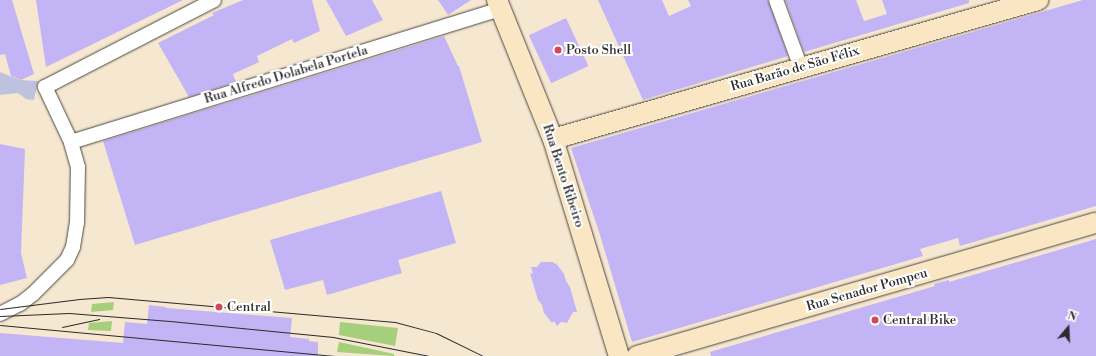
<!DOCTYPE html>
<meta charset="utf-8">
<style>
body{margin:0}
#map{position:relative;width:1096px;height:356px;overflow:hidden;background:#f6e7d1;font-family:"Libre Bodoni",serif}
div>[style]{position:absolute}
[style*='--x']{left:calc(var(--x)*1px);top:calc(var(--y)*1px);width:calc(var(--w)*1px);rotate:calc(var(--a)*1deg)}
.industrial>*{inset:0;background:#bfc2dd}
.green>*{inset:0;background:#a6cf7b}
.building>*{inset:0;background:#c3b5f5;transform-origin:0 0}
.roads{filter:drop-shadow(0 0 1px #494744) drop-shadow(0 0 1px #494744)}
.street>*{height:14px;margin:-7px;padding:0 7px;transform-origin:7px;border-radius:7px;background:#fff}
.secondary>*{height:20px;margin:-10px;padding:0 10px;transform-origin:10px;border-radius:10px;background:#fbe6c4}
.tram>*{height:1px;margin:-0.5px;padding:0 0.5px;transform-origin:0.5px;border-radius:0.5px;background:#2b2b2b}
.dots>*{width:11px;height:11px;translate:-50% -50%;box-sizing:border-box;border:2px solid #fff;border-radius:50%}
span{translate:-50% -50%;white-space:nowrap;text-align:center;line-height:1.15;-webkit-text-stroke:4px #fff;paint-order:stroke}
.poi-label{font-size:13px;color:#2b2b2b}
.left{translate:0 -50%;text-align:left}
.street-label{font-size:13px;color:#2b2b2b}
.north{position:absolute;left:1048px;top:308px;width:40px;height:40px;-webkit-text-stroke:3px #fff;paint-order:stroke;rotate:19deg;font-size:11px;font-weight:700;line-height:16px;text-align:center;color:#2b2b2b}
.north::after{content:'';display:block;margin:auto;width:14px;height:18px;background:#2b2b2b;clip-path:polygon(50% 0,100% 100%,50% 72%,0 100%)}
</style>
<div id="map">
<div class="industrial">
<i style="clip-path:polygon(0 72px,20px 80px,38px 81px,34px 100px,26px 99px,18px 93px,0 95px)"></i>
</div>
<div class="green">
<i style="clip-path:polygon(114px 302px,113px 310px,91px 312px,92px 304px)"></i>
<i style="clip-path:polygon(112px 321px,111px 331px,88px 330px,89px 323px)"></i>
<i style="clip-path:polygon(340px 322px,398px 328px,395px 346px,339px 335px)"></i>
<i style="clip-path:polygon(339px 342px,394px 354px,394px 356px,337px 352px)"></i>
</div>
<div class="building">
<i style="clip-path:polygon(0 0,12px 0,34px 74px,21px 80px,11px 76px,5px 54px,0 55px)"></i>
<i style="clip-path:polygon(36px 0,183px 0,46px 67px)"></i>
<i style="clip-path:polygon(243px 0,312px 0,320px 31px,294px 43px,292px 39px,257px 56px,259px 62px,233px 74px,236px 82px,189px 97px,158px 43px,214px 15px,212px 13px)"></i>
<i style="clip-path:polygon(326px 0,372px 0,383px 20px,346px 36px)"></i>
<i style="clip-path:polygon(438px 0,471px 0,448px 15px)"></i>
<i style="clip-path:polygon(598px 0,662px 0,669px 16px,691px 6px,688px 0,768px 0,788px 56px,643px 100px)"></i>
<i style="clip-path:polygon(785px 0,856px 0,864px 21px,887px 14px,882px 0,969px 0,969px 3px,804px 52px)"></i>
<i style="clip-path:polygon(1083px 0,1096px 0,1096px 206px,960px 246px,958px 238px,920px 249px,923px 256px,632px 342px,600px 235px,571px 148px)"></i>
<i style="left:566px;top:18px;width:53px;height:41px;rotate:65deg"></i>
<i style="clip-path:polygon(444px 36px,458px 66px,459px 66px,482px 142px,135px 245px,103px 141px)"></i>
<i style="clip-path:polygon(0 144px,25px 149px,21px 253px,27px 278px,0 285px)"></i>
<i style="clip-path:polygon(441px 191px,456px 243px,398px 260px,402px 273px,327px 295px,323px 280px,285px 290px,270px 240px)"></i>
<i style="clip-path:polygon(1096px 239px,1096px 356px,711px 356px,710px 352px,935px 286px,934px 284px,949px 280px,949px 282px)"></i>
<i style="clip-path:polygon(541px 262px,553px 262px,555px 264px,556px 263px,564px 274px,566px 281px,570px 287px,577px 312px,573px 312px,567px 323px,561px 322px,557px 326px,554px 321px,552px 323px,544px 313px,542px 305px,538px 300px,530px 273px,533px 274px,531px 267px,537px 267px)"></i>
<i style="clip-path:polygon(149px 305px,166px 307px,166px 308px,292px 318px,290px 337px,309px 339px,309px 341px,318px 342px,318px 356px,0 356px,0 333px,123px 343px,125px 322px,147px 324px)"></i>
</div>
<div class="roads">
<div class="street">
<i style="--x:776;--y:0;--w:72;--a:69.8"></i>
<i style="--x:71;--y:142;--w:450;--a:-17.2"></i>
<i style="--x:0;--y:314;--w:22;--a:-27"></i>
<i style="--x:20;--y:304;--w:16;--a:-38"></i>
<i style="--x:33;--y:294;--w:48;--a:-45"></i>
<i style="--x:67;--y:260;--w:14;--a:-65"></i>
<i style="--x:73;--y:247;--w:24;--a:-81"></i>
<i style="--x:77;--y:223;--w:56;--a:-89"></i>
<i style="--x:78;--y:167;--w:26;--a:-106"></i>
<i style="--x:71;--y:142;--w:61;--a:-115.3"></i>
<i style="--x:45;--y:87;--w:190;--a:-27.2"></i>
</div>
<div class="secondary">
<i style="--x:497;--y:0;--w:150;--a:68.1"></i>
<i style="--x:553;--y:139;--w:227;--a:73.1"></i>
<i style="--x:553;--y:139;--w:505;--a:-15.99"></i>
<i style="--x:637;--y:356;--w:478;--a:-16.2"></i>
</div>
</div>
<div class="tram">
<i style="--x:0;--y:309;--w:80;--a:-7.2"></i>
<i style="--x:79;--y:299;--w:29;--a:-4"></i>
<i style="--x:108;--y:297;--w:288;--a:5"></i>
<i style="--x:395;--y:322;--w:42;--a:15"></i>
<i style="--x:436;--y:333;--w:52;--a:26.1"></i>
<i style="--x:0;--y:316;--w:69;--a:-2.5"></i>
<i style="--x:69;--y:313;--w:101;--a:4.5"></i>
<i style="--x:170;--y:321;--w:164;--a:5.6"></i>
<i style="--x:333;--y:337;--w:98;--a:11.2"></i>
<i style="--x:0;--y:325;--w:336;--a:5.3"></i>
<i style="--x:62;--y:327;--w:38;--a:-12"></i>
</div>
<div class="dots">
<i style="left:558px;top:50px;background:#d1495b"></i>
<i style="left:219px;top:307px;background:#d1495b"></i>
<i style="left:875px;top:320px;background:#d1495b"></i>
</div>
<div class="poi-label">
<span class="left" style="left:566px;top:50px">Posto Shell</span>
<span class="left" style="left:227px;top:307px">Central</span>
<span class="left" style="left:883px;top:320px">Central Bike</span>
</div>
<div class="street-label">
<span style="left:795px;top:69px;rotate:-16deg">Rua Barão de São Félix</span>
<span style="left:286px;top:75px;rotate:-17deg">Rua Alfredo Dolabela Portela</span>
<span style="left:563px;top:176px;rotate:72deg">Rua Bento Ribeiro</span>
<span style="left:867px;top:290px;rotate:-16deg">Rua Senador Pompeu</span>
</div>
<div class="north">N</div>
</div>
